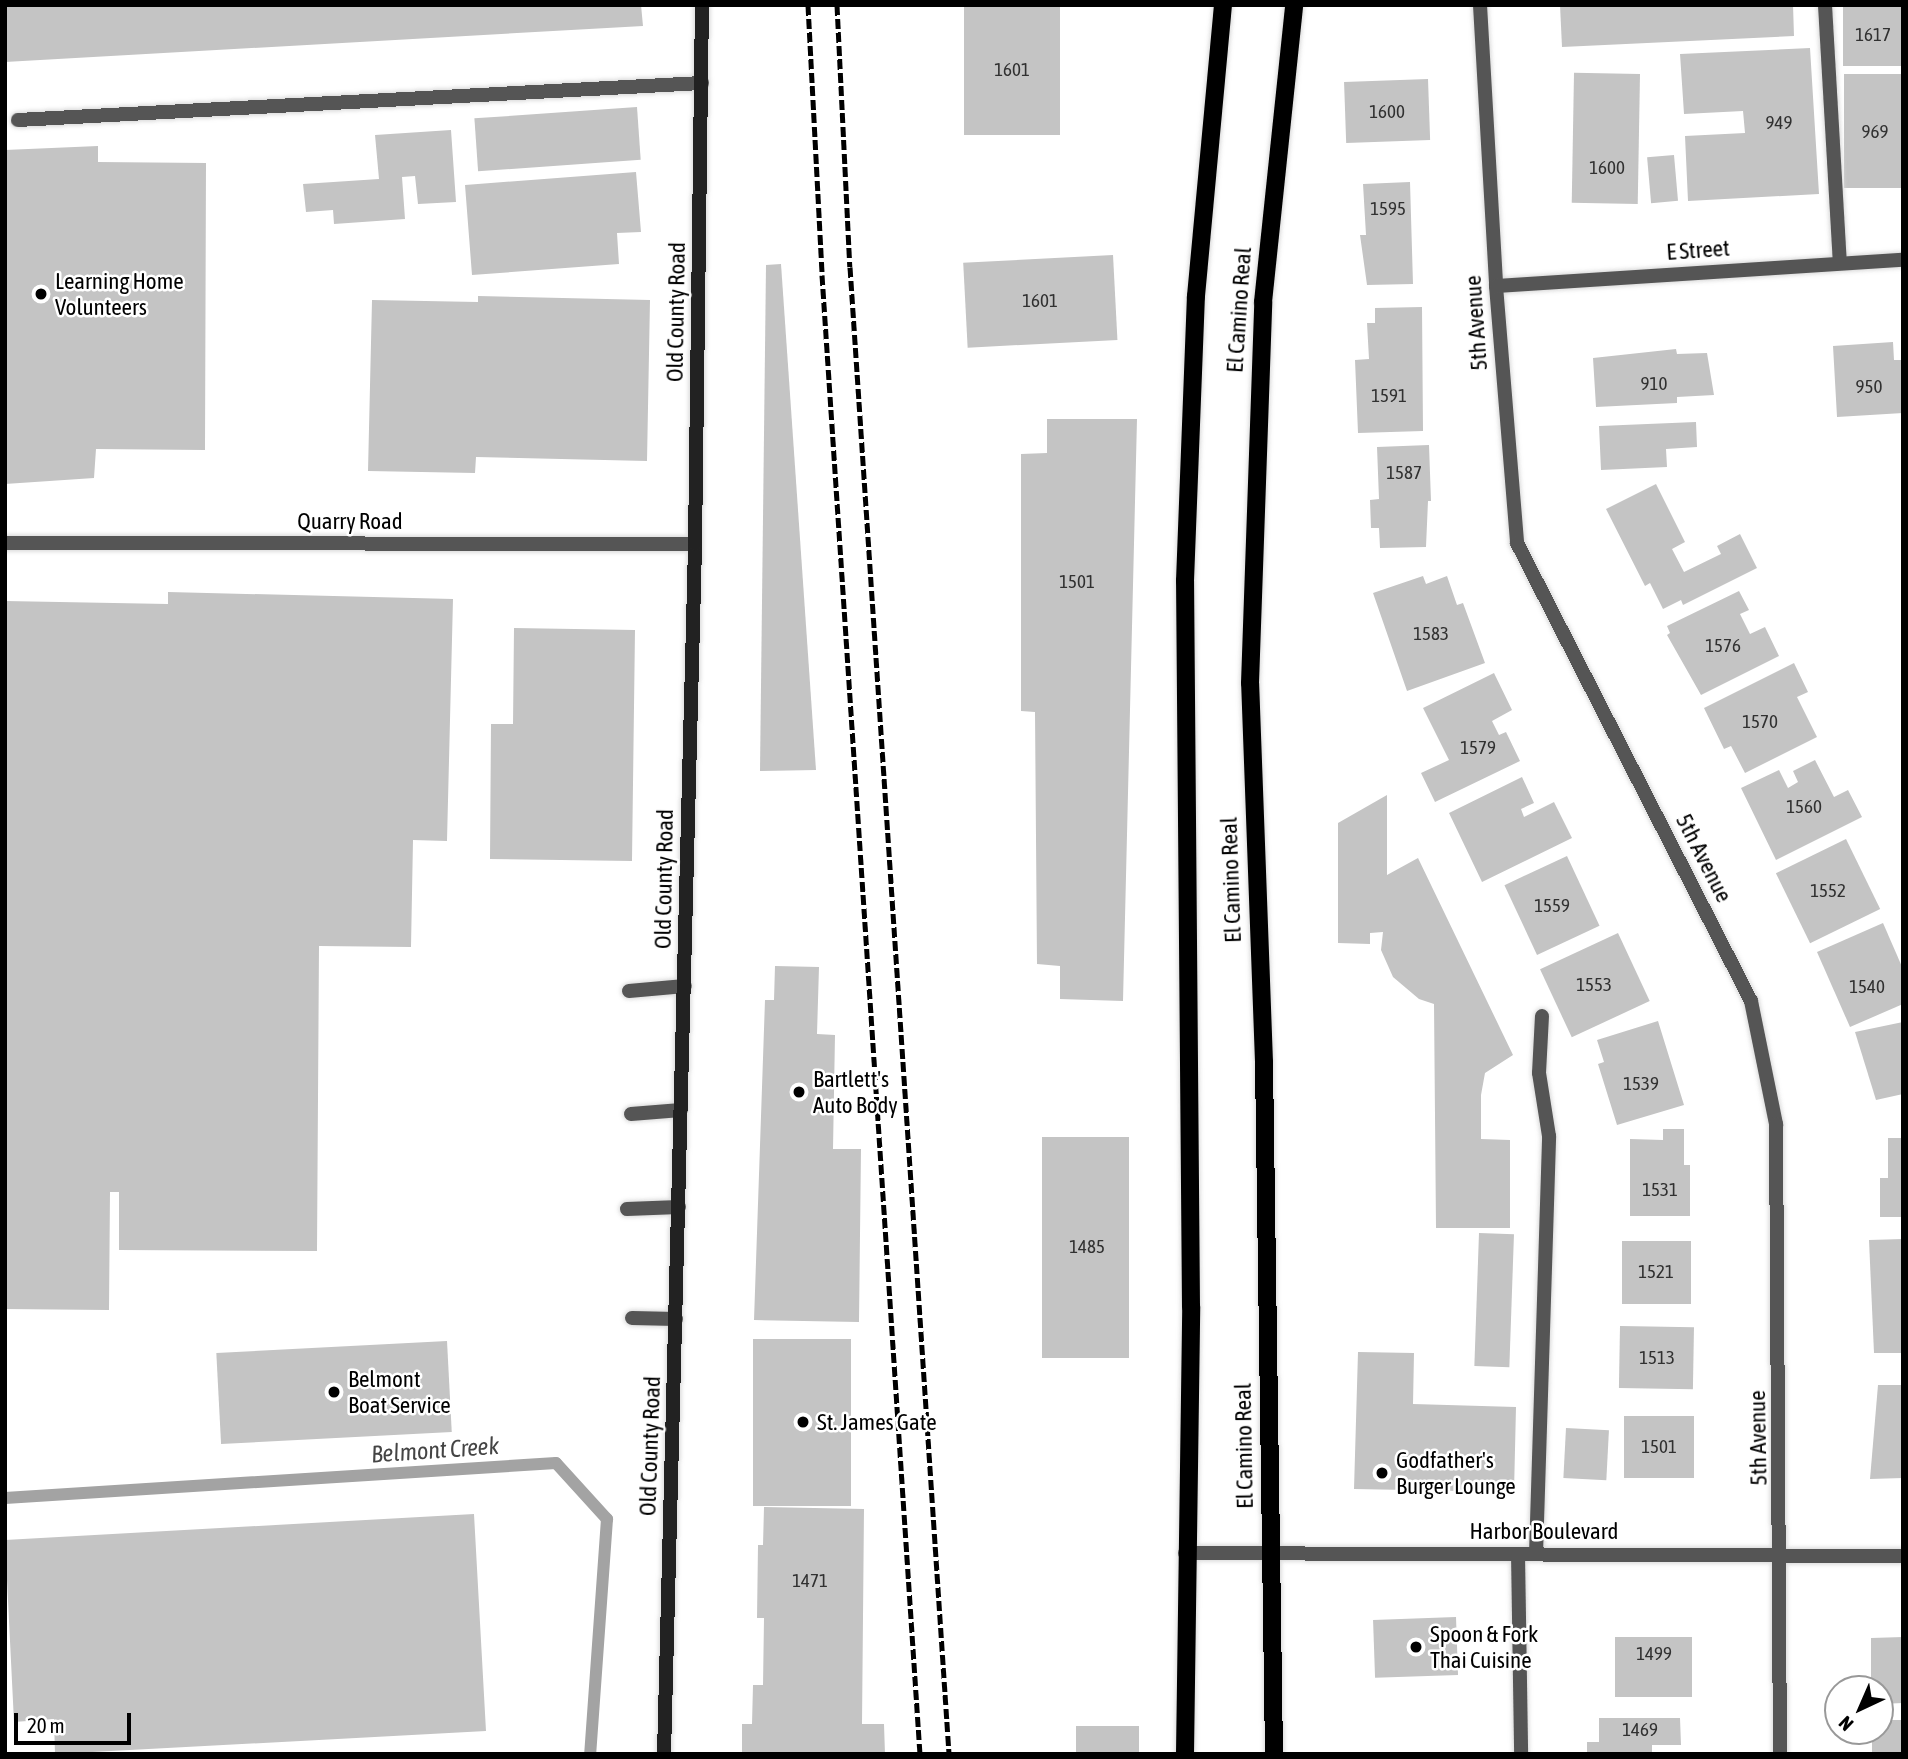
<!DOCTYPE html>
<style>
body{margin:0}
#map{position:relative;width:1908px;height:1759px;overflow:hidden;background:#fff;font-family:"Asap Condensed",sans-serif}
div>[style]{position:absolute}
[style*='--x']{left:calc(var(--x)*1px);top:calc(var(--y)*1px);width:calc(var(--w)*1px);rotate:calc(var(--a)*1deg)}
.stream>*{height:12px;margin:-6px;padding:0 6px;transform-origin:6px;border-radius:6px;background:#a3a3a3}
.building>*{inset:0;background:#c4c4c4;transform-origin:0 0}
.roads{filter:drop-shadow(0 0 2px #dbdbdb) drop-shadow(0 0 2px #dbdbdb)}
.lane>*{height:14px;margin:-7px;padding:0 7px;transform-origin:7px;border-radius:7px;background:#555}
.street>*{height:14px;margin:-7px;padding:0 7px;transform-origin:7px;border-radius:7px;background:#555}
.secondary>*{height:14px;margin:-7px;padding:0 7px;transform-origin:7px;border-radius:7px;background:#222}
.primary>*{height:18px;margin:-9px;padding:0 9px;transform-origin:9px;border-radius:9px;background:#000}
.rail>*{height:5px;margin-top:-2.5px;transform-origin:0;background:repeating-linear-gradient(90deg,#000 0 10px,transparent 0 13.5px)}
.dots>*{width:19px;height:19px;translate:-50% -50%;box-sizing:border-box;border:4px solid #fff;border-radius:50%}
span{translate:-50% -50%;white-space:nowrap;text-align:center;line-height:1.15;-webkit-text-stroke:5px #fff;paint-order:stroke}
.number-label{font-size:19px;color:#313131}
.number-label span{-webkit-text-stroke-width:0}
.street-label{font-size:23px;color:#000}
.poi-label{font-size:23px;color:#000}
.left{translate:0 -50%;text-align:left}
.water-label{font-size:24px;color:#444;font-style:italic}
.frame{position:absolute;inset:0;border:7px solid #000;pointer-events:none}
.north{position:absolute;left:1824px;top:1675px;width:70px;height:70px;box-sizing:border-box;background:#fff;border:2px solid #999;border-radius:50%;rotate:224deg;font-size:19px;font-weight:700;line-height:28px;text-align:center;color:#000}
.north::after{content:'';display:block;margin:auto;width:24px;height:32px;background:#000;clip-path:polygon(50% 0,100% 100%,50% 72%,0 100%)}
.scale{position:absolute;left:14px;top:1713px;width:117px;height:32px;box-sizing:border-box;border:4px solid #000;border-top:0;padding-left:9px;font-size:21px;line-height:24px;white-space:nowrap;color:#000;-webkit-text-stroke:5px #fff;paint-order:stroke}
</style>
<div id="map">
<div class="stream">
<i style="--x:5;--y:1498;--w:552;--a:-3.63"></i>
<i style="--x:556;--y:1463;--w:76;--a:47.7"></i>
<i style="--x:607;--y:1519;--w:236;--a:94.1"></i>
</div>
<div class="building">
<i style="clip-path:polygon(5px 5px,641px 5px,643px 26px,5px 62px)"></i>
<i style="left:964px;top:5px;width:96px;height:130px"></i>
<i style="clip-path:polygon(1560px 5px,1793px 5px,1794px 36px,1562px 47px)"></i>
<i style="left:1843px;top:5px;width:60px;height:61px"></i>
<i style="clip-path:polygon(1810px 48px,1819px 194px,1688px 201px,1685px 136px,1745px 133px,1743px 111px,1684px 114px,1680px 54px)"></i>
<i style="left:1640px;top:74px;width:130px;height:66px;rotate:91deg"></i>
<i style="left:1903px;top:74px;width:114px;height:59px;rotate:90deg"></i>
<i style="left:1428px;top:79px;width:61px;height:84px;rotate:88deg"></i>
<i style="left:637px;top:107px;width:53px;height:163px;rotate:86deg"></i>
<i style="clip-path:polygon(451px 130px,456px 202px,418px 204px,415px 176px,402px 177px,405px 219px,334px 224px,333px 210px,306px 212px,303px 184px,379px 179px,375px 135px)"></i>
<i style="clip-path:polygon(98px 146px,98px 162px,206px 163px,205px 450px,96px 449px,94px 478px,5px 484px,5px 150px)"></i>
<i style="left:1674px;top:155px;width:46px;height:27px;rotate:85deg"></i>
<i style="clip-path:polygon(636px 172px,641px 232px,617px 233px,619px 264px,472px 275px,465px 185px)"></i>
<i style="clip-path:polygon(1410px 182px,1413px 284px,1367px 285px,1360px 235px,1366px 235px,1363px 184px)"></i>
<i style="left:1113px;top:255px;width:85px;height:150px;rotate:87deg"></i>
<i style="clip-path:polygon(781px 264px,816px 770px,760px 771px,766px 265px)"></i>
<i style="clip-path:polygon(478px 296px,650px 300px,647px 461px,476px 457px,475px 473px,368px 471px,372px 300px,478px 302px)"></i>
<i style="clip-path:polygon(1422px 307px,1423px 431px,1358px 433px,1355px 360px,1369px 359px,1367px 323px,1375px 323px,1375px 308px)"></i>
<i style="clip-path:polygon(1893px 342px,1894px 360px,1903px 360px,1903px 413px,1837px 417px,1833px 346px)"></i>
<i style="clip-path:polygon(1676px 349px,1677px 354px,1707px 353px,1714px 395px,1677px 397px,1677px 403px,1596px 407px,1593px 358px)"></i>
<i style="clip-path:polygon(1047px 419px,1137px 419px,1123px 1001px,1060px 999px,1060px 966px,1037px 964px,1035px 712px,1021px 711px,1021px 454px,1047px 453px)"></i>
<i style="clip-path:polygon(1696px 422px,1697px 447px,1666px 449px,1667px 467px,1601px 470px,1599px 426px)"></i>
<i style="clip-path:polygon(1429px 445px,1431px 501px,1428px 501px,1426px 547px,1380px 548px,1379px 528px,1371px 528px,1370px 500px,1379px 499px,1377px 447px)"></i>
<i style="clip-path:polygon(1656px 484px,1685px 542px,1672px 549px,1684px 572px,1721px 554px,1717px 546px,1740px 534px,1757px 568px,1683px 605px,1681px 600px,1663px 609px,1650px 583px,1645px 586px,1606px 509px)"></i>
<i style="clip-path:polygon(1423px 576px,1426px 584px,1447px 576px,1457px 605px,1463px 603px,1485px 663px,1407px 691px,1373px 593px)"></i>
<i style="clip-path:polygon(1739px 591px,1749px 610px,1740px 614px,1750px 634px,1765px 627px,1779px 656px,1701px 695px,1667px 635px,1670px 633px,1667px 626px)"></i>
<i style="clip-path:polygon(168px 592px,453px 599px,447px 841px,413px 840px,411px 947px,319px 946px,317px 1251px,119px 1250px,119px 1192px,110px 1192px,109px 1310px,5px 1309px,5px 601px,168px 604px)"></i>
<i style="clip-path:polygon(514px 628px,635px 630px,632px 861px,490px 859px,491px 724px,513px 724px)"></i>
<i style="clip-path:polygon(1794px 663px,1808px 692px,1797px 697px,1817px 737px,1745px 773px,1731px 746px,1724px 749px,1704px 708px)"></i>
<i style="clip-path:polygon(1494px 673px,1512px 710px,1492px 721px,1499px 735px,1506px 732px,1520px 761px,1435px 802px,1421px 773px,1449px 760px,1423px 708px)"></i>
<i style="clip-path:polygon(1815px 760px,1834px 797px,1848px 790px,1862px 817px,1776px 860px,1741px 788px,1779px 770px,1788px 788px,1798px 782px,1793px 771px)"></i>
<i style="clip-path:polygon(1522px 777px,1534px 803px,1521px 809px,1524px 817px,1554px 802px,1572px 838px,1482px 882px,1449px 813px)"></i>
<i style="clip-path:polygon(1387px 795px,1387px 875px,1418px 858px,1513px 1055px,1485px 1073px,1481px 1095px,1481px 1139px,1510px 1140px,1510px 1228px,1436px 1228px,1434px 1004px,1419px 999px,1393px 977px,1381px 950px,1383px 932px,1370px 933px,1370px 944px,1338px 943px,1338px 823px)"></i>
<i style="left:1846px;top:839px;width:78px;height:78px;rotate:64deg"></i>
<i style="left:1567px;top:856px;width:77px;height:69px;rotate:65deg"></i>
<i style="clip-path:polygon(1883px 923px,1903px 969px,1903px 1004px,1850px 1027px,1817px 952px)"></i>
<i style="left:1618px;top:933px;width:75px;height:86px;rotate:65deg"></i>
<i style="clip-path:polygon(775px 966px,819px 967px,817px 1034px,835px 1035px,833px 1149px,861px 1149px,859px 1322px,754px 1320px,765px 1000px,774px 1000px)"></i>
<i style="clip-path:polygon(1658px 1021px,1684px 1105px,1617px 1125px,1598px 1064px,1604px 1062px,1597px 1040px)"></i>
<i style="clip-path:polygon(1903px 1022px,1903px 1094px,1876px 1100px,1855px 1032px)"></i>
<i style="clip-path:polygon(1663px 1129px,1684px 1129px,1684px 1165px,1690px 1165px,1690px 1216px,1630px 1216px,1630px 1139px,1663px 1140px)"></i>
<i style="left:1042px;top:1137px;width:87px;height:221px"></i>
<i style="clip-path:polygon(1888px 1138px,1903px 1138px,1903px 1217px,1880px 1217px,1880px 1178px,1888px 1178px)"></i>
<i style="left:1479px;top:1233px;width:35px;height:133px;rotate:2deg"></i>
<i style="clip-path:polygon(1903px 1239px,1903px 1353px,1874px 1353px,1869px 1240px)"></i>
<i style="left:1622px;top:1241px;width:69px;height:63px"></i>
<i style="left:1620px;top:1326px;width:74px;height:62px;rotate:1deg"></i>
<i style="left:753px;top:1339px;width:98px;height:167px"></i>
<i style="left:447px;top:1341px;width:91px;height:231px;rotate:87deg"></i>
<i style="clip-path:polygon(1358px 1352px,1414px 1353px,1413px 1404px,1516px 1407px,1514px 1492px,1354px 1489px)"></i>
<i style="clip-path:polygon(1878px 1385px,1903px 1385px,1903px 1478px,1870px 1479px)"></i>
<i style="left:1624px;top:1416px;width:70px;height:62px"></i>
<i style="left:1566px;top:1428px;width:43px;height:50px;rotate:3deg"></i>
<i style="clip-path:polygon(764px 1507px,864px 1509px,862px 1724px,884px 1724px,885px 1754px,742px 1754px,742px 1724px,752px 1724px,753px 1685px,763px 1685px,764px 1618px,757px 1618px,758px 1545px,763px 1545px)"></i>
<i style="clip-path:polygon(474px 1514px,486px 1731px,55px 1754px,54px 1719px,14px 1722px,5px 1540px)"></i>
<i style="left:1456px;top:1617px;width:58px;height:83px;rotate:88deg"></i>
<i style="left:1615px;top:1637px;width:77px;height:60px"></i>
<i style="clip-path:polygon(1903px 1637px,1903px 1703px,1880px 1704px,1880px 1689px,1871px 1689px,1871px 1638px)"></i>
<i style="clip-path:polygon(1599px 1718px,1680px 1718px,1681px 1745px,1652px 1745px,1652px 1754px,1587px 1754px,1587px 1742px,1599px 1742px)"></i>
<i style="clip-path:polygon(1880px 1720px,1903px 1720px,1903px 1754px,1872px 1754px,1872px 1739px,1875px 1731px,1880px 1731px)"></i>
<i style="left:1076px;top:1726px;width:63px;height:28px"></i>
</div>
<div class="roads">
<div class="lane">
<i style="--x:1825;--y:5;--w:258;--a:86.7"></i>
<i style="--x:18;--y:120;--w:685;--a:-3.1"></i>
<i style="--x:629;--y:991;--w:56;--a:-5.1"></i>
<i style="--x:631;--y:1114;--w:50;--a:-4.6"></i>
<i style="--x:627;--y:1209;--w:52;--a:-2.2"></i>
<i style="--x:632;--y:1318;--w:44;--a:1.3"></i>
<i style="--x:1518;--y:1554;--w:200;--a:89.1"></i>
<i style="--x:1536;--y:1554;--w:418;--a:-88.2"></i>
<i style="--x:1549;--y:1136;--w:64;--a:-99"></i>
<i style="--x:1539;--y:1073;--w:57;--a:-87"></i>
</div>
<div class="street">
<i style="--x:1480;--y:5;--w:281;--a:86.7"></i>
<i style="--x:1496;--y:286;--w:258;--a:85.3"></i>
<i style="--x:1517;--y:543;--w:514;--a:62.94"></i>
<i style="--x:1751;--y:1001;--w:126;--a:78.5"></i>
<i style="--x:1776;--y:1124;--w:630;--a:89.64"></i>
<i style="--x:1496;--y:286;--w:408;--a:-3.7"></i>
<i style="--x:5;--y:543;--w:690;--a:0.08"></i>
<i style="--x:1185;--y:1553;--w:718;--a:0.24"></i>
</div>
<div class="secondary">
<i style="--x:664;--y:1754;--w:1210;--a:-88.53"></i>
<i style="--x:695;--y:544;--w:539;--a:-89.26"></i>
</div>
<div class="primary">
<i style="--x:1185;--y:1754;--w:447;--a:-89.2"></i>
<i style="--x:1191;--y:1307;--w:726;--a:-90.47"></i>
<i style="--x:1185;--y:581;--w:285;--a:-87.8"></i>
<i style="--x:1196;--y:296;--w:292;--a:-84.7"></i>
<i style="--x:1274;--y:1754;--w:692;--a:-90.83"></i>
<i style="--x:1264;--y:1062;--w:379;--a:-92.1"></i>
<i style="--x:1250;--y:683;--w:381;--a:-88"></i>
<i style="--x:1263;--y:302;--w:299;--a:-84"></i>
</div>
</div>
<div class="rail">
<i style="--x:808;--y:5;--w:270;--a:87"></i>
<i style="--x:822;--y:275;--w:1482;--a:86.21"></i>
<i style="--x:837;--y:5;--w:262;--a:87.2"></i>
<i style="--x:850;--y:267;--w:1490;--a:86.19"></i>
</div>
<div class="dots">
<i style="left:41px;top:294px;background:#000"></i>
<i style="left:799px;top:1092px;background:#000"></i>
<i style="left:334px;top:1392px;background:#000"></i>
<i style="left:803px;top:1422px;background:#000"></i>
<i style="left:1382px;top:1473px;background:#000"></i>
<i style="left:1416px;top:1647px;background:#000"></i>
</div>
<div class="number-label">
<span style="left:1873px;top:35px">1617</span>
<span style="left:1012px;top:70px">1601</span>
<span style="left:1387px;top:112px">1600</span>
<span style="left:1779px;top:123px">949</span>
<span style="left:1875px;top:132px">969</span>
<span style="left:1607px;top:168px">1600</span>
<span style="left:1388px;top:209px">1595</span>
<span style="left:1040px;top:301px">1601</span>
<span style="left:1654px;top:384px">910</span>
<span style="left:1869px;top:387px">950</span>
<span style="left:1389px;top:396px">1591</span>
<span style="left:1404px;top:473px">1587</span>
<span style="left:1077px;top:582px">1501</span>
<span style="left:1431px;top:634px">1583</span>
<span style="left:1723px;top:646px">1576</span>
<span style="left:1760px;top:722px">1570</span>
<span style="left:1478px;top:748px">1579</span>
<span style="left:1804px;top:807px">1560</span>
<span style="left:1828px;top:891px">1552</span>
<span style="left:1552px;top:906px">1559</span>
<span style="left:1594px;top:985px">1553</span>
<span style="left:1867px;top:987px">1540</span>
<span style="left:1641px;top:1084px">1539</span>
<span style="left:1660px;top:1190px">1531</span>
<span style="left:1087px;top:1247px">1485</span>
<span style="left:1656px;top:1272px">1521</span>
<span style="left:1657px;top:1358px">1513</span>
<span style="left:1659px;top:1447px">1501</span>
<span style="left:810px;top:1581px">1471</span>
<span style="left:1654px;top:1654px">1499</span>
<span style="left:1640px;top:1730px">1469</span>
</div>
<div class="street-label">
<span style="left:1698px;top:250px;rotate:-4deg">E Street</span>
<span style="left:1239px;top:310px;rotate:-86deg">El Camino Real</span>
<span style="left:676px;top:312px;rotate:-89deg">Old County Road</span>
<span style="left:1476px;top:323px;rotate:-94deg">5th Avenue</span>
<span style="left:350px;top:521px">Quarry Road</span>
<span style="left:1704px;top:858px;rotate:63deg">5th Avenue</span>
<span style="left:664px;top:879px;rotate:-89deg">Old County Road</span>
<span style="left:1231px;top:880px;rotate:-92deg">El Camino Real</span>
<span style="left:1758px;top:1438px;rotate:-91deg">5th Avenue</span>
<span style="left:650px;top:1446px;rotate:-88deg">Old County Road</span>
<span style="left:1244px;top:1446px;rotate:-91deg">El Camino Real</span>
<span style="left:1544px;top:1531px">Harbor Boulevard</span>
</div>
<div class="poi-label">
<span class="left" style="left:55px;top:294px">Learning Home<br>Volunteers</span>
<span class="left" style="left:813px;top:1092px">Bartlett's<br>Auto Body</span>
<span class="left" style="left:348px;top:1392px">Belmont<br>Boat Service</span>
<span class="left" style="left:817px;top:1422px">St. James Gate</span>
<span class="left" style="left:1396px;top:1473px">Godfather's<br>Burger Lounge</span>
<span class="left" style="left:1430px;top:1647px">Spoon &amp; Fork<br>Thai Cuisine</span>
</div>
<div class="water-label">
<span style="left:435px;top:1450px;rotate:-4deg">Belmont Creek</span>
</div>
<div class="frame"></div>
<div class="north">N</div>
<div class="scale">20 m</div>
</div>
